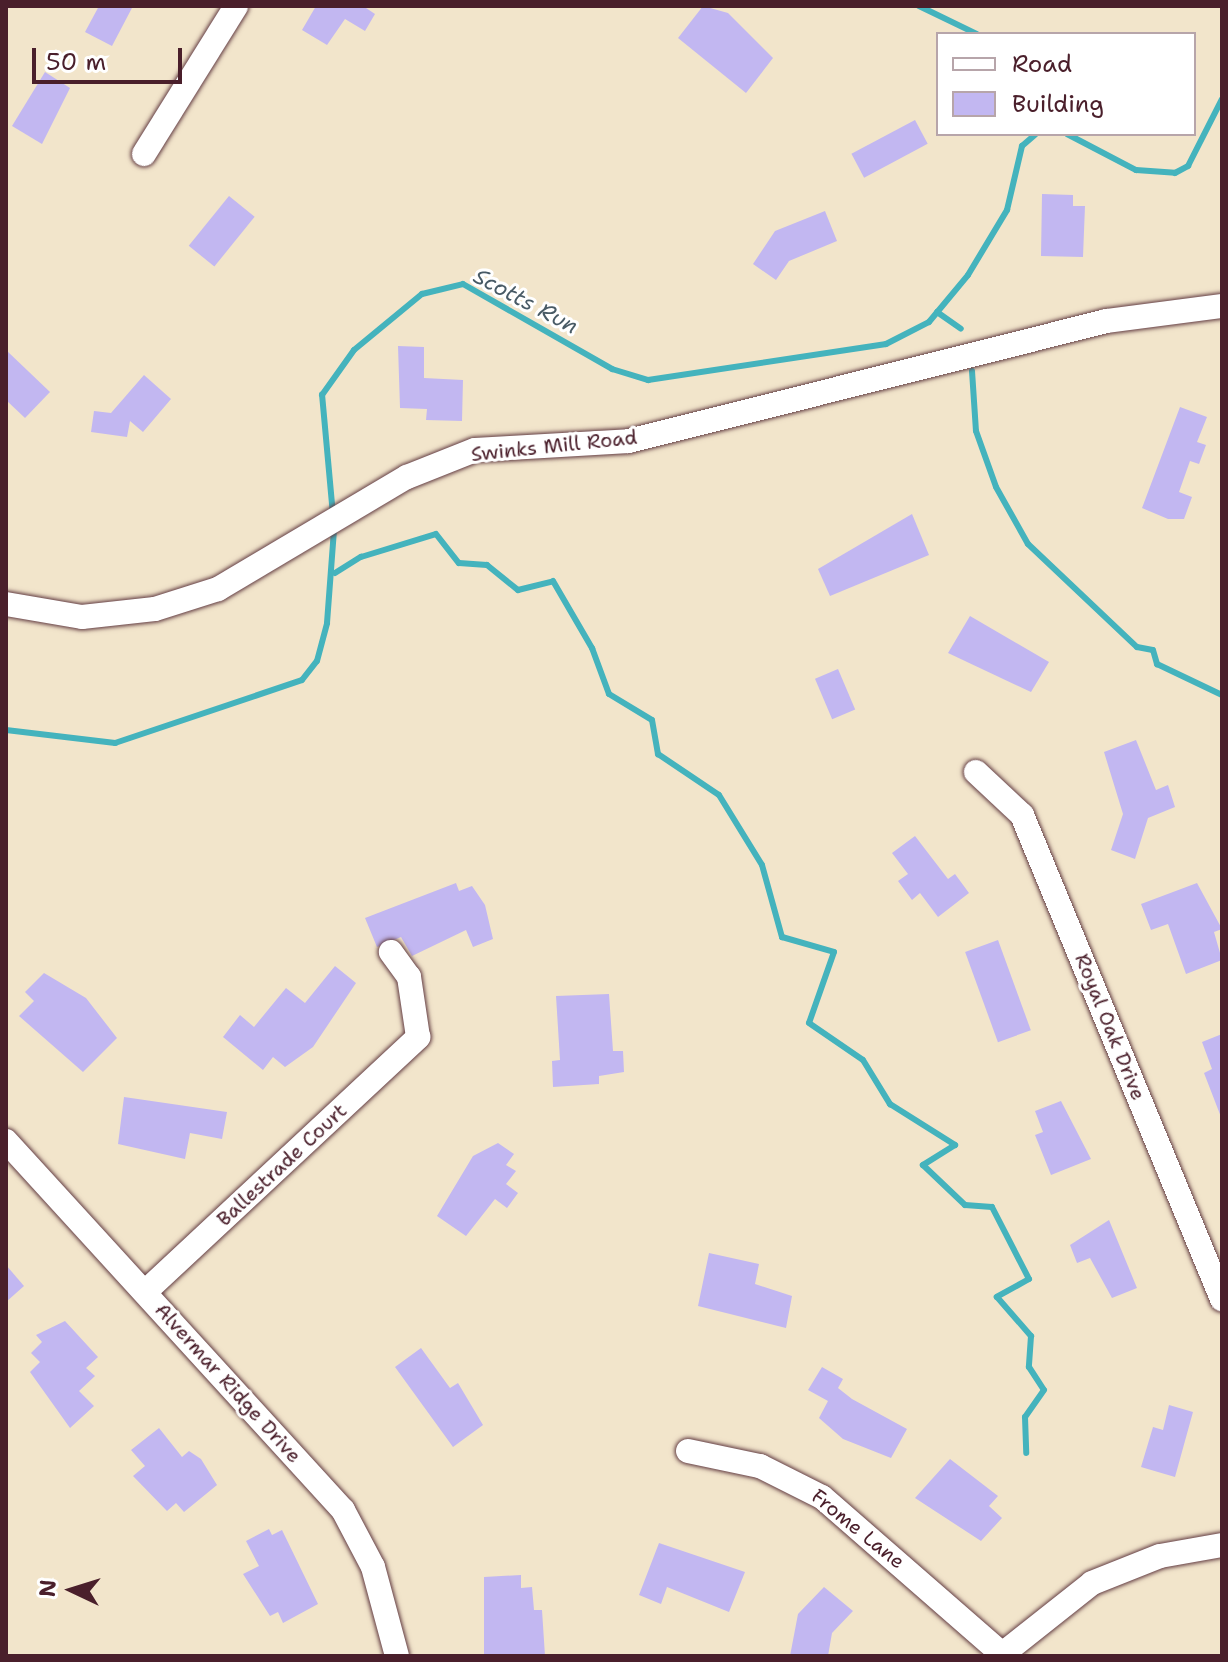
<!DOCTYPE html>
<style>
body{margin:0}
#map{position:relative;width:1228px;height:1662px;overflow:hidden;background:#f2e5cb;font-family:"Shantell Sans",sans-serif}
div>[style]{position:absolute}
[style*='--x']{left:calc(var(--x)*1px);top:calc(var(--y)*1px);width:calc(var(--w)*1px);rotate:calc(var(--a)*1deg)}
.stream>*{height:6px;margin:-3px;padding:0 3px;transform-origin:3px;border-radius:3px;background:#44b3bd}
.building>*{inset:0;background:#c2b7f1;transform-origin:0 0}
.roads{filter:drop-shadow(0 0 2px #633d43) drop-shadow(0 0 2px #633d43)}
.minor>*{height:24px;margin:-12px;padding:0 12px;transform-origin:12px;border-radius:12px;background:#fff}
span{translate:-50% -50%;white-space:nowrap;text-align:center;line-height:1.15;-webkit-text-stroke:6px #fff;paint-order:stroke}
.street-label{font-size:20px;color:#4a1f2b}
.water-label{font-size:22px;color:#485a65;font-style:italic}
.frame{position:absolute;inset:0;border:8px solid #4a1f2b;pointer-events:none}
.legend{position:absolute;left:936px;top:32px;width:260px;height:104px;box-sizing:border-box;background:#fff;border:2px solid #b7a5aa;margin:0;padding:10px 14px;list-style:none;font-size:24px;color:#4a1f2b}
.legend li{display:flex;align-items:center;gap:16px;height:40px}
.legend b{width:40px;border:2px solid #b7a5aa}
.north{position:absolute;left:32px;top:1550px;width:80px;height:80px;-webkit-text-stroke:6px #fff;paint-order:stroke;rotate:274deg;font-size:22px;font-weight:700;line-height:32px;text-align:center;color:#4a1f2b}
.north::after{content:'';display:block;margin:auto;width:28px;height:36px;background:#4a1f2b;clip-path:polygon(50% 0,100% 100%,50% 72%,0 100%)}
.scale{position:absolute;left:32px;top:48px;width:150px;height:36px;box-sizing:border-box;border:4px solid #4a1f2b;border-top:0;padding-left:10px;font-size:24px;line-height:28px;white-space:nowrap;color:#4a1f2b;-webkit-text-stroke:6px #fff;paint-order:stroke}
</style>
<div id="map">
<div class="stream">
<i style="--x:919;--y:6;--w:64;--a:25.8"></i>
<i style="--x:1067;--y:134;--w:78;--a:27.6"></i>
<i style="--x:1136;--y:170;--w:39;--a:4"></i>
<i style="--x:1175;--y:173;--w:15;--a:-28"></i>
<i style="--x:1188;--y:166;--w:75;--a:-63.1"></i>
<i style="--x:937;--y:312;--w:29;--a:35"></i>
<i style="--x:972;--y:371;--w:60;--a:86.2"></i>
<i style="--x:976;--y:431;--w:59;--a:70.3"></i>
<i style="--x:996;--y:487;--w:65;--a:60.7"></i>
<i style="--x:1028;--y:544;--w:150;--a:43.4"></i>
<i style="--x:1137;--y:647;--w:16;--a:11"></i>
<i style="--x:1153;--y:650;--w:15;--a:74"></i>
<i style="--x:1157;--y:664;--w:72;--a:25.5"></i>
<i style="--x:333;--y:515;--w:121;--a:-95.2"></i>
<i style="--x:322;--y:395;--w:55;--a:-54.6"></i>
<i style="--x:354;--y:350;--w:88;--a:-39.5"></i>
<i style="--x:422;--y:294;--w:42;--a:-13.7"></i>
<i style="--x:463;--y:284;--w:172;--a:29.7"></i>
<i style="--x:612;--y:369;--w:38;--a:17"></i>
<i style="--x:648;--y:380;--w:241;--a:-8.6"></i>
<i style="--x:886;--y:344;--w:48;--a:-27.1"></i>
<i style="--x:929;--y:322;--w:61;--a:-50.3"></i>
<i style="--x:968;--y:275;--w:76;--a:-59"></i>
<i style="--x:1007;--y:210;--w:66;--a:-76.8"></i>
<i style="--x:1022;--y:146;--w:18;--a:-41"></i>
<i style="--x:335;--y:573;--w:31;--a:-32"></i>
<i style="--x:361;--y:557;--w:78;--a:-17"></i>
<i style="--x:436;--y:534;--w:37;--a:52"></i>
<i style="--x:459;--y:563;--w:28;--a:4"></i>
<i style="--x:487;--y:565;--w:40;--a:39"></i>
<i style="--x:518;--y:590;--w:36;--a:-14"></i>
<i style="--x:553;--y:581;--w:78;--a:59.8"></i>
<i style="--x:592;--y:648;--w:49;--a:69.7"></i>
<i style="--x:609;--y:694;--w:50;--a:31.2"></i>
<i style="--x:652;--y:720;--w:35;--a:80"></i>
<i style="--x:658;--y:754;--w:73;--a:33.9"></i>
<i style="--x:719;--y:795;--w:82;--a:58.4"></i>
<i style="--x:762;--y:865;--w:75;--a:74.5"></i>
<i style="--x:782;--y:937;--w:54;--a:16.1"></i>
<i style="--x:834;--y:952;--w:75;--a:109.4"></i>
<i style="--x:809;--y:1023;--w:65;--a:34.4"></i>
<i style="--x:863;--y:1060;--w:52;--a:58.5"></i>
<i style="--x:890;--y:1104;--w:77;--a:32.2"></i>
<i style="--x:955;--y:1145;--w:38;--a:148"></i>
<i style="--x:923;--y:1165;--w:58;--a:43.6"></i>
<i style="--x:965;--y:1205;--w:27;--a:4"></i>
<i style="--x:992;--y:1207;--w:81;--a:62.8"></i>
<i style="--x:1029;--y:1279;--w:37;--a:151"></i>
<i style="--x:997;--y:1297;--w:52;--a:48.9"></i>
<i style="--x:1031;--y:1336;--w:31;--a:94"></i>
<i style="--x:1029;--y:1367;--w:27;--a:57"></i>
<i style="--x:1044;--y:1390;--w:33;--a:125"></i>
<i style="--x:1025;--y:1417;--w:36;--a:88"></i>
<i style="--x:6;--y:730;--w:110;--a:6.8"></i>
<i style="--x:115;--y:743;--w:197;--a:-18.6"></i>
<i style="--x:302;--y:680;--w:24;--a:-52"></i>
<i style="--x:317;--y:661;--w:39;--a:-75"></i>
<i style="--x:327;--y:623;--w:93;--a:-85.7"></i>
</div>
<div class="building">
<i style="clip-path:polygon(99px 6px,133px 6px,112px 46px,85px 32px)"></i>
<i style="clip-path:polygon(316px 6px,363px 6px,375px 14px,365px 31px,345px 19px,327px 45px,302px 30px)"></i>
<i style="clip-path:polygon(703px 6px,728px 13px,773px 58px,746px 93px,678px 38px)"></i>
<i style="clip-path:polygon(45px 72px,70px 88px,42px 144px,12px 126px)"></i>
<i style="left:915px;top:120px;width:27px;height:72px;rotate:62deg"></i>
<i style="clip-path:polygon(1042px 194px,1073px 195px,1073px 206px,1085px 206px,1083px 257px,1041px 256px)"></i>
<i style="left:229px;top:196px;width:33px;height:64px;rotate:39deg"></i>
<i style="clip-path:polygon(825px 211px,837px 241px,789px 261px,776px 280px,753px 264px,775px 231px)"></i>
<i style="clip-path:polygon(398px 346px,424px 347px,424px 378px,463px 380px,462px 421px,426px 420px,427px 409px,400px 408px)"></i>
<i style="clip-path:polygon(6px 350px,50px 392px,25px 418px,6px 400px)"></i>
<i style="clip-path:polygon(144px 375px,171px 399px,143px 432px,130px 421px,127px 437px,91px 432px,94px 411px,111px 413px)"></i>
<i style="clip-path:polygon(1180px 407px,1207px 417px,1197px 442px,1206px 445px,1199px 464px,1190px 461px,1179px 492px,1192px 497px,1184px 519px,1168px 519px,1142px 508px)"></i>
<i style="clip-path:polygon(912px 514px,929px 555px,830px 596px,818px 569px)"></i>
<i style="clip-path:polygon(970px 616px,1049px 662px,1031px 692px,948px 653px)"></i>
<i style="left:838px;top:669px;width:44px;height:25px;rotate:67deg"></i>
<i style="clip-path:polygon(1136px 740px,1156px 790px,1168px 785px,1175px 807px,1148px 818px,1135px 859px,1111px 850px,1123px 814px,1104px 752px)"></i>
<i style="clip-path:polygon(915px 836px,948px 879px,955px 874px,969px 893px,938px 917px,920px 893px,912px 900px,898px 881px,908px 874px,892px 853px)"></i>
<i style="clip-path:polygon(456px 883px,459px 891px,472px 886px,485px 905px,493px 939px,473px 947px,466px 930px,412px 956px,401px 937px,377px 947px,365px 918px)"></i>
<i style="clip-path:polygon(1197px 883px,1222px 929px,1214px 932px,1222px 960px,1186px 974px,1168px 924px,1151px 930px,1141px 904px)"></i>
<i style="left:998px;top:940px;width:96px;height:35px;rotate:70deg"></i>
<i style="clip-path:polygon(335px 966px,356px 983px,313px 1047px,285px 1067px,273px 1057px,263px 1070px,223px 1037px,240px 1015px,254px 1027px,286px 988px,305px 1003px)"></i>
<i style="clip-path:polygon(44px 973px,86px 998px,117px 1038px,83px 1072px,19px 1016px,34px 1001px,25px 992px)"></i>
<i style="clip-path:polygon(609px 994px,613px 1051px,623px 1051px,624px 1072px,599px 1076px,599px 1084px,553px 1087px,552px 1061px,560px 1060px,556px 996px)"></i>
<i style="clip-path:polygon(1222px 1034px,1222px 1117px,1221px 1117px,1204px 1073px,1212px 1069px,1202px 1042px)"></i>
<i style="clip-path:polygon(124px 1097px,227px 1112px,222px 1139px,190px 1133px,185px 1159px,118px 1144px)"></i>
<i style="clip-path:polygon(1061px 1101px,1091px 1159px,1051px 1175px,1035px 1135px,1043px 1132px,1035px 1111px)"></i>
<i style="clip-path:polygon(498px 1143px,514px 1154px,506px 1165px,516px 1171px,506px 1184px,518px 1193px,507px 1208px,495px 1199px,466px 1236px,437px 1216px,473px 1156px)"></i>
<i style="clip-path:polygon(1109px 1220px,1137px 1288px,1112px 1298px,1090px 1258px,1077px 1263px,1070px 1245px)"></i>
<i style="clip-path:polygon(709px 1253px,759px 1264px,755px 1284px,792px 1296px,786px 1328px,698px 1306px)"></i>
<i style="clip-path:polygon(6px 1265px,24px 1286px,6px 1302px)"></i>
<i style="clip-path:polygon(65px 1321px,98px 1357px,86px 1368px,95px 1376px,79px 1391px,94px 1406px,70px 1428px,30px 1372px,40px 1362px,31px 1353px,42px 1342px,36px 1335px)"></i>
<i style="clip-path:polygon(421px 1348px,450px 1388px,458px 1383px,483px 1425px,453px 1447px,395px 1367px)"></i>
<i style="clip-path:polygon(822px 1367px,843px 1379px,838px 1388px,852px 1399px,907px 1429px,891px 1458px,843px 1439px,819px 1418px,828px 1401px,808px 1390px)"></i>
<i style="clip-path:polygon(1169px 1405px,1193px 1412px,1175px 1477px,1141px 1467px,1153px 1427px,1163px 1430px)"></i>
<i style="clip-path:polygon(159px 1428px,182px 1457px,189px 1451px,201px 1459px,217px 1485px,184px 1512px,176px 1503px,167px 1511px,133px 1476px,145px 1466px,131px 1450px)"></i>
<i style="clip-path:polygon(950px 1459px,998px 1496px,989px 1506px,1002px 1518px,981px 1541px,915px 1498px)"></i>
<i style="clip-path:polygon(269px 1529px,272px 1535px,282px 1530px,318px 1604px,283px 1623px,278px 1612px,270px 1616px,243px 1574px,259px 1566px,246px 1541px)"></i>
<i style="clip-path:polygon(659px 1543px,745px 1572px,729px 1612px,667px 1587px,661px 1604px,639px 1595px)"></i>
<i style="clip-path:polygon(521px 1575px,521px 1588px,532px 1587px,534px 1610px,542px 1610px,545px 1656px,484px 1656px,484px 1577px)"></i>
<i style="clip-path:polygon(824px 1587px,853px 1611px,832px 1633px,828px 1656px,790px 1656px,798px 1614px)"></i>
</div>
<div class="roads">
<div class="minor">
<i style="--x:144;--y:154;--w:174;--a:-58.1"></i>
<i style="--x:6;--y:604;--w:77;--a:9.7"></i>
<i style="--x:82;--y:617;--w:73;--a:-6.3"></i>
<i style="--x:155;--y:609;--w:66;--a:-17.6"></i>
<i style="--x:218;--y:589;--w:220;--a:-30.7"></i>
<i style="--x:407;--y:477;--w:73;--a:-21.7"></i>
<i style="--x:475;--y:450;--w:154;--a:-3.3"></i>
<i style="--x:629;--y:441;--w:492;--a:-14.1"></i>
<i style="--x:1106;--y:321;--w:117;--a:-7.4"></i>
<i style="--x:976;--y:772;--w:63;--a:43.1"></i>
<i style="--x:1022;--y:815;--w:524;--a:67.55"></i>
<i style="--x:6;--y:1141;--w:500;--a:47.6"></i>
<i style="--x:343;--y:1510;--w:64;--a:62.2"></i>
<i style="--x:373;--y:1567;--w:92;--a:74.9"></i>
<i style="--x:145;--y:1292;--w:374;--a:-43"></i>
<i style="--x:418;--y:1037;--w:61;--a:-98.5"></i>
<i style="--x:409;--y:977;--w:31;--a:-126"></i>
<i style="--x:688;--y:1451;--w:74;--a:11.8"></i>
<i style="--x:760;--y:1466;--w:69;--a:26.6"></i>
<i style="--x:822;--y:1497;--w:239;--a:41.1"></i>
<i style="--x:1000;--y:1656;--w:117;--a:-38.4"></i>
<i style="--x:1092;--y:1583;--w:73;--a:-21.7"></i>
<i style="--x:1160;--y:1556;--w:63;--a:-10.1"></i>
</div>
</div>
<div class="street-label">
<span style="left:554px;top:446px;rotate:-6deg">Swinks Mill Road</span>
<span style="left:1110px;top:1027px;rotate:68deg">Royal Oak Drive</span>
<span style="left:282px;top:1165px;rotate:-43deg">Ballestrade Court</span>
<span style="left:228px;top:1383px;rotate:48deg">Alvermar Ridge Drive</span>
<span style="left:858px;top:1529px;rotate:39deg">Frome Lane</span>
</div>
<div class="water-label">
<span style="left:526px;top:301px;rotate:28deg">Scotts Run</span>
</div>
<div class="frame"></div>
<ul class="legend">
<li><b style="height:10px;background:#fff"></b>Road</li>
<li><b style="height:22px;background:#c2b7f1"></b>Building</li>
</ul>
<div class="north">N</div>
<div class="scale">50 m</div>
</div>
